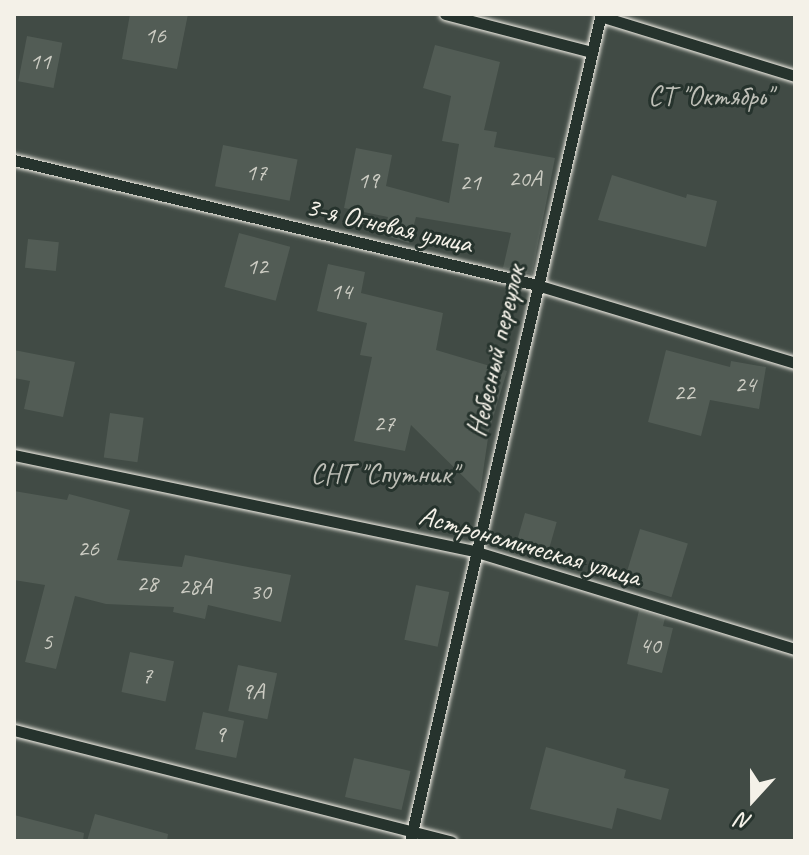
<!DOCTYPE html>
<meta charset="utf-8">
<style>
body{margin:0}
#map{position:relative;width:809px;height:855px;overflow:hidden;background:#26332d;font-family:Caveat,sans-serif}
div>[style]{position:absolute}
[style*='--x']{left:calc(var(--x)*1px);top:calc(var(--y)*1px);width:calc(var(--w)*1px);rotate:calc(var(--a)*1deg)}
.green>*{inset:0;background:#414b45;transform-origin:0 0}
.building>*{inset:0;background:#525c55;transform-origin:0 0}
.roads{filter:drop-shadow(0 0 2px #f4f1e8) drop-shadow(0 0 2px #f4f1e8)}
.service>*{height:11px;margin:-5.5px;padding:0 5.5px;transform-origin:5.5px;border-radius:5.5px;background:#26332d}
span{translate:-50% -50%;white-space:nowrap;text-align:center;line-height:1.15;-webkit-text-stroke:6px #26332d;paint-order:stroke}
.number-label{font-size:24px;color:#ccccc3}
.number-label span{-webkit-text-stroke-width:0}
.park-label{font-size:28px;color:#bebfb7}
.street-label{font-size:28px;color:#f4f1e8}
.frame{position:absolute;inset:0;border:16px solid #f4f1e8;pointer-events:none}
.north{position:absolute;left:713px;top:759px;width:80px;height:80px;-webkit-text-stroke:6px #26332d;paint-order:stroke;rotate:201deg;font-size:22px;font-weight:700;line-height:32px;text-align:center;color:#f4f1e8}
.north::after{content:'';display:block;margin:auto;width:28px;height:36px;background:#f4f1e8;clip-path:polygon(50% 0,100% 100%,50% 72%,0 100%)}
</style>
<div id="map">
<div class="green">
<i style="left:14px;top:14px;width:781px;height:827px"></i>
</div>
<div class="building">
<i style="clip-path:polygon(130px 14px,188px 14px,177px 69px,122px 59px)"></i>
<i style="left:27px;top:36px;width:36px;height:46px;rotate:11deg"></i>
<i style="clip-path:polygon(435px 45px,500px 62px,484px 130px,497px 132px,494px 147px,555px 158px,532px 274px,503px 268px,511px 233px,416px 217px,409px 243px,383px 235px,388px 217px,344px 208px,356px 148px,392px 155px,386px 186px,449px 203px,459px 144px,442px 141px,451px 96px,423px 88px)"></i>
<i style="left:223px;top:145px;width:76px;height:42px;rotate:11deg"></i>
<i style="clip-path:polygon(612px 175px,686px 198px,687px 194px,717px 201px,706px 247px,598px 220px)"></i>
<i style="left:239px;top:233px;width:53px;height:56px;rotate:15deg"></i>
<i style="left:28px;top:239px;width:31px;height:29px;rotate:6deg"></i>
<i style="clip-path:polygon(328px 264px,365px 272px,361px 293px,443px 313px,436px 350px,507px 371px,489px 431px,480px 493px,411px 425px,405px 451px,354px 441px,372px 357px,360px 355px,367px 323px,317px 311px)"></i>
<i style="clip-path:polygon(14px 350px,75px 362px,63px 417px,24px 409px,30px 381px,14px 378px)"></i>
<i style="clip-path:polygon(666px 350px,730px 367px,731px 361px,766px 367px,759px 409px,710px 400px,701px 436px,648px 422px)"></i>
<i style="left:110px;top:413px;width:34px;height:45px;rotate:8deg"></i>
<i style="clip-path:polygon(14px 491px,67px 500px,69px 494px,130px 510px,117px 560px,182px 567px,185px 555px,291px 575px,281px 622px,208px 605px,205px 619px,173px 612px,174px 607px,106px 604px,75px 596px,56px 669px,25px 662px,45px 585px,14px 580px)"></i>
<i style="left:525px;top:513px;width:33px;height:36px;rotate:16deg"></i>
<i style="left:640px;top:529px;width:50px;height:56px;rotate:17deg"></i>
<i style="left:416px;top:585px;width:34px;height:56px;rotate:12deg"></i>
<i style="clip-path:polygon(639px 610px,665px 618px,663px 626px,673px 628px,662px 673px,627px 664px)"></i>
<i style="left:130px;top:652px;width:45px;height:41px;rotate:12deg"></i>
<i style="left:238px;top:665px;width:40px;height:47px;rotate:12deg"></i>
<i style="left:203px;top:712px;width:42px;height:38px;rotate:12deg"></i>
<i style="clip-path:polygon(546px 747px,626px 770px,624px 778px,669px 789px,661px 820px,617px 808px,612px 829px,530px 809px)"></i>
<i style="left:354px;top:758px;width:58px;height:40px;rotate:13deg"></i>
<i style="clip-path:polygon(95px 814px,168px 834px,167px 841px,87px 841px)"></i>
<i style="clip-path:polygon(14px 815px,84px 833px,83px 841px,14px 841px)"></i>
</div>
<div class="roads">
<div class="service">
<i style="--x:445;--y:14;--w:152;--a:14.5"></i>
<i style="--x:600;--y:16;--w:204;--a:17.1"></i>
<i style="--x:14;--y:160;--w:538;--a:13.44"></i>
<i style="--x:537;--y:285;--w:270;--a:16.8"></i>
<i style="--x:14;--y:455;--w:470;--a:11.8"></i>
<i style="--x:474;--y:551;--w:336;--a:17"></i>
<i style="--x:14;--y:730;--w:451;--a:14.3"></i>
<i style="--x:410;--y:841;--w:849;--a:-77"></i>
</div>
</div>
<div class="number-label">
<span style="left:155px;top:36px">16</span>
<span style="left:40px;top:62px">11</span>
<span style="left:256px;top:173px">17</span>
<span style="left:525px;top:179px">20А</span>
<span style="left:368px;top:181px">19</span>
<span style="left:470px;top:183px">21</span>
<span style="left:257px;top:267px">12</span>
<span style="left:341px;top:292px">14</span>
<span style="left:745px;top:385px">24</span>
<span style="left:684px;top:393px">22</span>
<span style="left:384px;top:424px">27</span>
<span style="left:88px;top:549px">26</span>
<span style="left:147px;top:584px">28</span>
<span style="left:195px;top:587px">28А</span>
<span style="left:260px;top:592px">30</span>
<span style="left:47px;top:642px">5</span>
<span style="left:650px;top:646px">40</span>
<span style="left:147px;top:676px">7</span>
<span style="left:253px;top:692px">9А</span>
<span style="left:220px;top:735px">9</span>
</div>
<div class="park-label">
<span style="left:710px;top:96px">СТ "Октябрь"</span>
<span style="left:384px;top:474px">СНТ "Спутник"</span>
</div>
<div class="street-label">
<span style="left:389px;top:225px;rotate:13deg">3-я Огневая улица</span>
<span style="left:496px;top:351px;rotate:-77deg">Небесный переулок</span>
<span style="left:530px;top:546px;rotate:16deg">Астрономическая улица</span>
</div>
<div class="frame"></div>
<div class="north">N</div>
</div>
